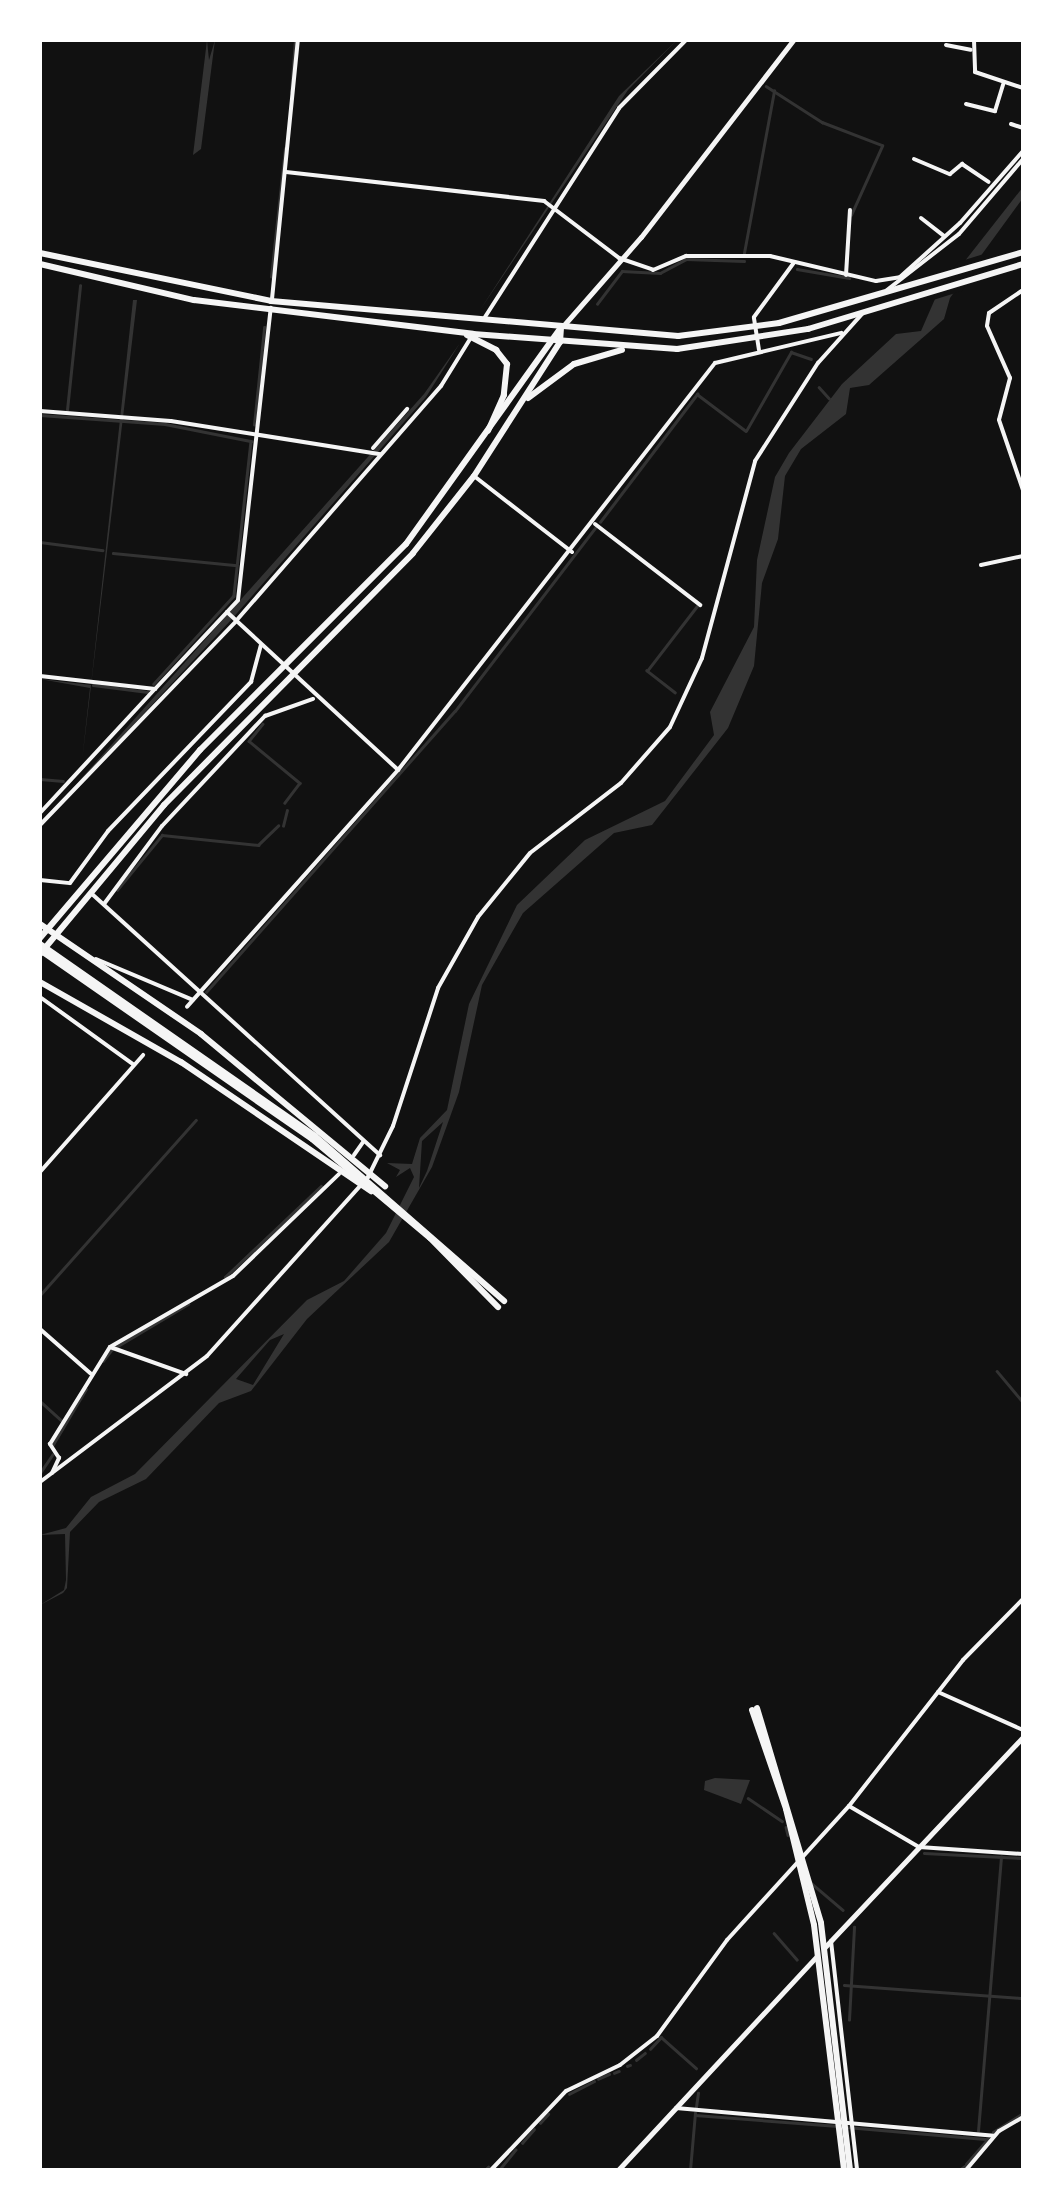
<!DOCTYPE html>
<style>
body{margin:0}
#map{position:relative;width:1063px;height:2210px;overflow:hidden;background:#111;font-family:"Roboto Serif",serif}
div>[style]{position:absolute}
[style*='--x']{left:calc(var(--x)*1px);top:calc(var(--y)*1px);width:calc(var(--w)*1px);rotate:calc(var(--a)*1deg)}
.water>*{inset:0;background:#333}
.pier>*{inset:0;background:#111}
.stream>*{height:2.5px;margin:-1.25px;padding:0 1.25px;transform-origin:1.25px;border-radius:1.25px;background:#333}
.minor>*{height:4px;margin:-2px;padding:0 2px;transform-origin:2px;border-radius:2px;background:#f5f5f5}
.tertiary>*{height:5px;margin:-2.5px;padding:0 2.5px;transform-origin:2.5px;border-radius:2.5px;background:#f5f5f5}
.secondary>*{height:5px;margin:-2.5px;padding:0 2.5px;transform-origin:2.5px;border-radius:2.5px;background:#f5f5f5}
.primary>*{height:6px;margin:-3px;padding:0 3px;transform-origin:3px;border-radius:3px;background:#f5f5f5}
.motorway>*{height:6px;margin:-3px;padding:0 3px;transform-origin:3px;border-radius:3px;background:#f5f5f5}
span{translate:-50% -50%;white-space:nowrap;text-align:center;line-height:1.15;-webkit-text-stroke:10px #fff;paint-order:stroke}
.frame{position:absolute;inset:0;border:42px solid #fff;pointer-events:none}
</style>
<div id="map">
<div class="water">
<i style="clip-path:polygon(207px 40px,209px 60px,215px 40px,201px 149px,193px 155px)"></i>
<i style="clip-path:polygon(677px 40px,628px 90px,480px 310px,619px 96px)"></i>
<i style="clip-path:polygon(evenodd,1023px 187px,1023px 198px,950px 298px,944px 319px,869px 385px,850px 388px,846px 414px,801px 449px,785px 476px,778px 539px,762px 583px,754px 666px,728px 728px,652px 825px,614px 833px,523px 913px,482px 985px,459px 1092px,432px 1167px,389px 1242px,307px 1319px,251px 1391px,219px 1403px,146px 1479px,99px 1502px,70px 1532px,67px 1588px,63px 1593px,40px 1605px,64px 1590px,66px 1580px,65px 1534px,40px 1535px,66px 1528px,91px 1497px,135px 1474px,307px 1300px,344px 1281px,386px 1233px,414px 1177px,410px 1168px,396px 1177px,400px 1170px,387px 1163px,412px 1164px,420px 1138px,447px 1110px,469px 1004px,517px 905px,585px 840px,665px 801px,714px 735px,710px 712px,754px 627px,757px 560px,775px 477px,789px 453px,842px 384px,896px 334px,921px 331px,935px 299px,1023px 187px,443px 1122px,427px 1171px,419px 1188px,422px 1141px,443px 1122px,1023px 187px,284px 1334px,253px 1385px,236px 1379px,270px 1340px,284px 1334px)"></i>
<i style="clip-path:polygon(133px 300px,137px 300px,82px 761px,90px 688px,40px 679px,91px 685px)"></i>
<i style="clip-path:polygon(460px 343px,426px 397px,231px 620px,40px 825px,424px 394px)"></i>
<i style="clip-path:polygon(715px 1778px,750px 1780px,741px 1804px,704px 1790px,705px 1781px)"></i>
</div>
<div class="pier">
<i style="clip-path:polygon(987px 253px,962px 291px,930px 301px,958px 262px)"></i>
</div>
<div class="stream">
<i style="--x:766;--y:86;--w:67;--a:32.7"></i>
<i style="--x:822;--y:122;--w:64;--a:21"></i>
<i style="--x:291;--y:92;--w:52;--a:-85.6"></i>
<i style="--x:851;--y:215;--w:76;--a:-65.8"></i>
<i style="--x:744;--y:253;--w:165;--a:-79.5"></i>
<i style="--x:797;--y:269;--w:53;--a:9.8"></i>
<i style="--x:271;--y:277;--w:129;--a:-83.8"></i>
<i style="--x:597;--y:304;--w:41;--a:-52.9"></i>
<i style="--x:622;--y:271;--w:38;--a:3"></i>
<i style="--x:660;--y:273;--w:30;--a:-28"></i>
<i style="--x:686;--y:259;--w:58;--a:2"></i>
<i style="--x:819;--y:387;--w:15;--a:48"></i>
<i style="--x:67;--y:410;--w:125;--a:-84"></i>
<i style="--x:40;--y:415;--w:125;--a:4.1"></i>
<i style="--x:165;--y:424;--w:88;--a:11.2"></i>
<i style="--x:251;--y:441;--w:156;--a:96.3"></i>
<i style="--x:234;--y:596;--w:119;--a:132.3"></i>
<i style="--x:254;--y:425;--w:98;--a:-84.1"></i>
<i style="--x:600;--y:522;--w:161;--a:-52.8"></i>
<i style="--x:697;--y:394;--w:61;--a:37.1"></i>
<i style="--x:746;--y:431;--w:91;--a:-60.3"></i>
<i style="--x:791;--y:352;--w:21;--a:19"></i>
<i style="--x:40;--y:542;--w:63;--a:7.4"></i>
<i style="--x:113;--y:553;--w:124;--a:5.6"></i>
<i style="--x:93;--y:685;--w:55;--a:7.3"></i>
<i style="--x:675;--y:693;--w:36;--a:-142"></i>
<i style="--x:647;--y:671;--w:82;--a:-52.4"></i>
<i style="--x:263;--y:724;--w:22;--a:129"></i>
<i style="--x:249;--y:741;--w:66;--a:39.5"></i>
<i style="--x:300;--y:783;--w:25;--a:127"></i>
<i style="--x:40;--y:779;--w:23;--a:5"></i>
<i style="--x:283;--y:826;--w:16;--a:-76"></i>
<i style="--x:117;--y:890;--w:71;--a:-50.7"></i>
<i style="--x:162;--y:835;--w:97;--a:5.9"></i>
<i style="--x:258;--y:845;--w:28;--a:-44"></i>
<i style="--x:206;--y:992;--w:375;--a:-48.5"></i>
<i style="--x:455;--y:711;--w:230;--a:-52.6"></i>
<i style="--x:225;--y:1277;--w:132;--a:-43.5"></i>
<i style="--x:40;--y:1295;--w:234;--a:-48.3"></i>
<i style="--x:116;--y:1347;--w:84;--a:-30.8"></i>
<i style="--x:103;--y:1361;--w:15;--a:-53"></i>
<i style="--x:997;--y:1371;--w:40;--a:50"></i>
<i style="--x:40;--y:1401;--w:30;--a:42"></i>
<i style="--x:52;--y:1446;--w:66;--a:-59.2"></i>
<i style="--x:40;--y:1473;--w:22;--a:-56"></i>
<i style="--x:748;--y:1798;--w:41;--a:34.1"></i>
<i style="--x:786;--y:1827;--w:8;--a:76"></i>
<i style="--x:924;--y:1853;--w:99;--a:2.9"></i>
<i style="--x:810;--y:1882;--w:43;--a:40.3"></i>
<i style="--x:774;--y:1933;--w:35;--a:49"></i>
<i style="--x:844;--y:1985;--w:179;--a:4.2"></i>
<i style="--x:849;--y:2020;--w:93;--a:-86.9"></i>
<i style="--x:650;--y:2049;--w:16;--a:-47"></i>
<i style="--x:661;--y:2037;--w:47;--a:41.5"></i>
<i style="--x:636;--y:2060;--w:11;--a:-38"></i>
<i style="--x:627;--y:2066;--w:3;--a:-18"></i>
<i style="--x:614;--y:2073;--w:5;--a:-22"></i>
<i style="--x:598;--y:2079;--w:12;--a:-24"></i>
<i style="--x:569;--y:2094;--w:28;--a:-27"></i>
<i style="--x:696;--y:2107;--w:14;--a:-82"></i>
<i style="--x:695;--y:2115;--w:143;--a:4.4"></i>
<i style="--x:540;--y:2123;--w:12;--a:-48"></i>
<i style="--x:846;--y:2127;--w:142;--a:4.9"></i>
<i style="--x:978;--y:2131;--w:275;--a:-85.2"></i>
<i style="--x:993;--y:2132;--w:36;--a:-32"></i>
<i style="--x:522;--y:2143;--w:18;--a:-49"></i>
<i style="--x:966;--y:2164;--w:33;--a:-49"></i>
<i style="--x:486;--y:2169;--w:3;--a:-45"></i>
<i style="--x:499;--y:2170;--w:26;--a:-51"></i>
<i style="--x:690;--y:2170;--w:57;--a:-85"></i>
<i style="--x:959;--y:2170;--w:7;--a:-34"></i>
</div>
<div class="minor">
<i style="--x:974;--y:40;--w:32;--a:88"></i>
<i style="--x:975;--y:72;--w:51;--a:18.4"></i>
<i style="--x:946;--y:45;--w:25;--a:11"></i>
<i style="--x:966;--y:104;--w:30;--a:14"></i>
<i style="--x:995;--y:111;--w:28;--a:-73"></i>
<i style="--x:1011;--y:124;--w:13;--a:18"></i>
<i style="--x:914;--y:159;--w:39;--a:23"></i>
<i style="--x:950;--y:174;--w:16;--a:-40"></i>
<i style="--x:962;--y:164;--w:32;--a:34"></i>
<i style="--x:286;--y:172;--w:260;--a:6.4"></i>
<i style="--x:544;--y:201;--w:94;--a:37.2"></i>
<i style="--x:619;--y:258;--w:36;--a:19"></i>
<i style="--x:653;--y:270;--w:36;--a:-23"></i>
<i style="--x:686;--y:256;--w:84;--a:0"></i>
<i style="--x:770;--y:256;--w:109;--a:13.3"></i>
<i style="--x:876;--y:281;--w:24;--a:-9"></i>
<i style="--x:900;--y:277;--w:81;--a:-42"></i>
<i style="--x:960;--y:223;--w:96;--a:-48.8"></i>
<i style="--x:921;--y:218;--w:29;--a:38"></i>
<i style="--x:846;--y:275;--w:65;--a:-86.5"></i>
<i style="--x:887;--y:290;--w:91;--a:-37.9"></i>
<i style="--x:959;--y:234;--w:99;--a:-49.5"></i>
<i style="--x:1023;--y:290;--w:41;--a:145.9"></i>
<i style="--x:989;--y:313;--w:13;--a:99"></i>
<i style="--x:987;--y:326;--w:57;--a:66.1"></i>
<i style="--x:1010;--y:378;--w:43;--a:104.7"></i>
<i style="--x:999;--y:420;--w:74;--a:71.1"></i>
<i style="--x:272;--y:299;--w:260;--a:-84.3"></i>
<i style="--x:485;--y:317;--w:248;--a:-57.3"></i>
<i style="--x:619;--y:108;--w:95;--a:-45.4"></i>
<i style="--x:759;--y:350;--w:33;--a:-99"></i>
<i style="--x:754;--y:317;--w:66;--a:-53.7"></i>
<i style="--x:40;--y:411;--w:131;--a:4.4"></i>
<i style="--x:171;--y:421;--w:212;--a:9"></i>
<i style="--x:373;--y:448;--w:52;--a:-48.9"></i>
<i style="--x:474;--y:476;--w:124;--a:37.8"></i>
<i style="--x:595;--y:524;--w:133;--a:37.6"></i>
<i style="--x:981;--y:565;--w:43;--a:-12.1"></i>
<i style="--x:227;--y:612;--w:16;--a:-47"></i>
<i style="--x:238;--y:600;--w:294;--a:-83.6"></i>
<i style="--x:40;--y:676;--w:116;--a:6.4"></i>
<i style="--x:155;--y:689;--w:105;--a:-46.9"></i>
<i style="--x:227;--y:612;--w:233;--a:42.7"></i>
<i style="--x:398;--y:770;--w:317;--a:131.7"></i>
<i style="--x:398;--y:770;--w:516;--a:-52.09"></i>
<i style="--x:715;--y:363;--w:130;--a:-13.4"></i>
<i style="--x:40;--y:813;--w:169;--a:-47.2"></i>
<i style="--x:40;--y:825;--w:283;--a:-46.1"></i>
<i style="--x:236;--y:621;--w:312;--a:-48.9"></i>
<i style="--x:441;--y:386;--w:55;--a:-58.3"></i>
<i style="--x:40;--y:880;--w:30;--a:6"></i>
<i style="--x:70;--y:883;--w:64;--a:-53.8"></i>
<i style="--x:108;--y:831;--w:207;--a:-46.2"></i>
<i style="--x:251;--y:682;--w:38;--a:-75"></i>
<i style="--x:92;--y:894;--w:389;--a:42.2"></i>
<i style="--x:104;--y:904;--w:97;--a:-53.4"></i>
<i style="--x:162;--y:826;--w:151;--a:-46.9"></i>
<i style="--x:265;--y:716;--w:51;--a:-19.5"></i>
<i style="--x:96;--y:959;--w:105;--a:22.9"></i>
<i style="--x:40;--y:997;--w:115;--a:35.8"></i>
<i style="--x:354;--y:1155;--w:16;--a:-55"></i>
<i style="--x:40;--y:1172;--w:156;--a:-48.6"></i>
<i style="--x:40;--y:1329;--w:67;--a:41.3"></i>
<i style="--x:110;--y:1347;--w:81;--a:19.6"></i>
<i style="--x:52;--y:1473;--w:17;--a:-65"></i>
<i style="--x:59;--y:1458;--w:17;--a:-123"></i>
<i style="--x:50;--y:1444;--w:114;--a:-58.3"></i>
<i style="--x:110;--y:1347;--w:142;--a:-30"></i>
<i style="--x:233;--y:1276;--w:147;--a:-43.9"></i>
<i style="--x:40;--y:1482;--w:209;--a:-37"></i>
<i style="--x:207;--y:1356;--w:241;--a:-48"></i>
<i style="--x:368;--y:1177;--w:57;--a:-63.9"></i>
<i style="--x:393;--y:1126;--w:145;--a:-71.9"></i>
<i style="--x:438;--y:988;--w:81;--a:-60.6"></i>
<i style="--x:478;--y:917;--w:82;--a:-50.9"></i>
<i style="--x:530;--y:853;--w:115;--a:-37.6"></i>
<i style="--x:621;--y:783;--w:74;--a:-48.8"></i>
<i style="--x:670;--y:727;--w:76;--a:-65.1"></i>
<i style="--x:702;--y:658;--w:204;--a:-74.9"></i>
<i style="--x:755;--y:461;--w:117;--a:-57.3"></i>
<i style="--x:818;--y:363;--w:66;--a:-48.1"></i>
<i style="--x:938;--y:1692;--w:93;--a:24.1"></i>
<i style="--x:849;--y:1806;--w:81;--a:30.4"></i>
<i style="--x:919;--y:1847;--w:104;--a:3.9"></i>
<i style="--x:831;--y:1941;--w:230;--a:83.5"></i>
<i style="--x:676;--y:2108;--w:319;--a:5"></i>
<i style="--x:491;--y:2170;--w:109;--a:-46.5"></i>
<i style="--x:566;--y:2091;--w:60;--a:-25.7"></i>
<i style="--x:620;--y:2065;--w:47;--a:-38.1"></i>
<i style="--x:657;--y:2036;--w:119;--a:-53.9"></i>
<i style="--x:727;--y:1940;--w:181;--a:-47.7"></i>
<i style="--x:849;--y:1806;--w:185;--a:-52"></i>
<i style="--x:963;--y:1660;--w:86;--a:-45.5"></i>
<i style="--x:966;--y:2170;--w:51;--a:-49.8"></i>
<i style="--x:999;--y:2131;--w:28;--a:-30"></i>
</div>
<div class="tertiary">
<i style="--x:563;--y:326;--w:118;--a:-48.8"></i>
<i style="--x:641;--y:237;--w:249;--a:-52.3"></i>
</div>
<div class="secondary">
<i style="--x:824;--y:1948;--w:290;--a:-46.7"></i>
<i style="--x:618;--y:2170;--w:292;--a:-47.1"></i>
</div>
<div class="primary">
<i style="--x:40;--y:253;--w:236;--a:11.7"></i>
<i style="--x:271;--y:301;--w:409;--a:4.9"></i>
<i style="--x:678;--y:336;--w:102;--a:-7.3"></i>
<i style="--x:779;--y:323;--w:254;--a:-16.2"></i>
<i style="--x:40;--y:264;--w:158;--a:13.2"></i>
<i style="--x:194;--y:300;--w:281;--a:6.9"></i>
<i style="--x:473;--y:334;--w:205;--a:4.2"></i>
<i style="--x:677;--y:349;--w:133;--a:-8.7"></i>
<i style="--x:808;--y:329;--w:225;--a:-16.8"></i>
<i style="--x:467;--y:335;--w:33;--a:27"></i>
<i style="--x:496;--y:350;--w:18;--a:52"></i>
<i style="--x:507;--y:364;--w:31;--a:96"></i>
<i style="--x:504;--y:395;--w:39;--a:114"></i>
<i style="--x:528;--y:398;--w:57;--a:-36.5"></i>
<i style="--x:574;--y:364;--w:50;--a:-16.3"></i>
<i style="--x:40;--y:938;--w:247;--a:-49.6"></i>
<i style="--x:200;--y:750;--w:291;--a:-45"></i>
<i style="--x:406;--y:544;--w:264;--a:-54.4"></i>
<i style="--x:40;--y:954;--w:194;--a:-50.2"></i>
<i style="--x:164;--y:805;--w:354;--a:-45.3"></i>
<i style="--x:413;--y:553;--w:98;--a:-51.6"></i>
<i style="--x:474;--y:476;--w:159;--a:-57.3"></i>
<i style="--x:560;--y:342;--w:13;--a:-86"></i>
</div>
<div class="motorway">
<i style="--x:40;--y:924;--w:195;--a:34.3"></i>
<i style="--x:201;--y:1034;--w:239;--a:39.6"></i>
<i style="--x:40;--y:944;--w:335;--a:34.9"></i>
<i style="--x:315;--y:1136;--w:251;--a:41.1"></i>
<i style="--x:40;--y:950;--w:331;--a:34.8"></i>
<i style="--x:312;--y:1139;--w:154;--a:40"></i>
<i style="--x:430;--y:1238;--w:97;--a:45.4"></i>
<i style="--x:40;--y:982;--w:162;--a:29.6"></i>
<i style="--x:181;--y:1062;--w:230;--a:34.2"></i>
<i style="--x:757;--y:1708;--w:224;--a:73.4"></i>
<i style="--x:821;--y:1923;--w:249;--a:83.3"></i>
<i style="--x:752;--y:1710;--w:105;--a:71"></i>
<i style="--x:786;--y:1809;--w:119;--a:76.4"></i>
<i style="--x:814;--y:1925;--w:247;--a:83"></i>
</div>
<div class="frame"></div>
</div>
